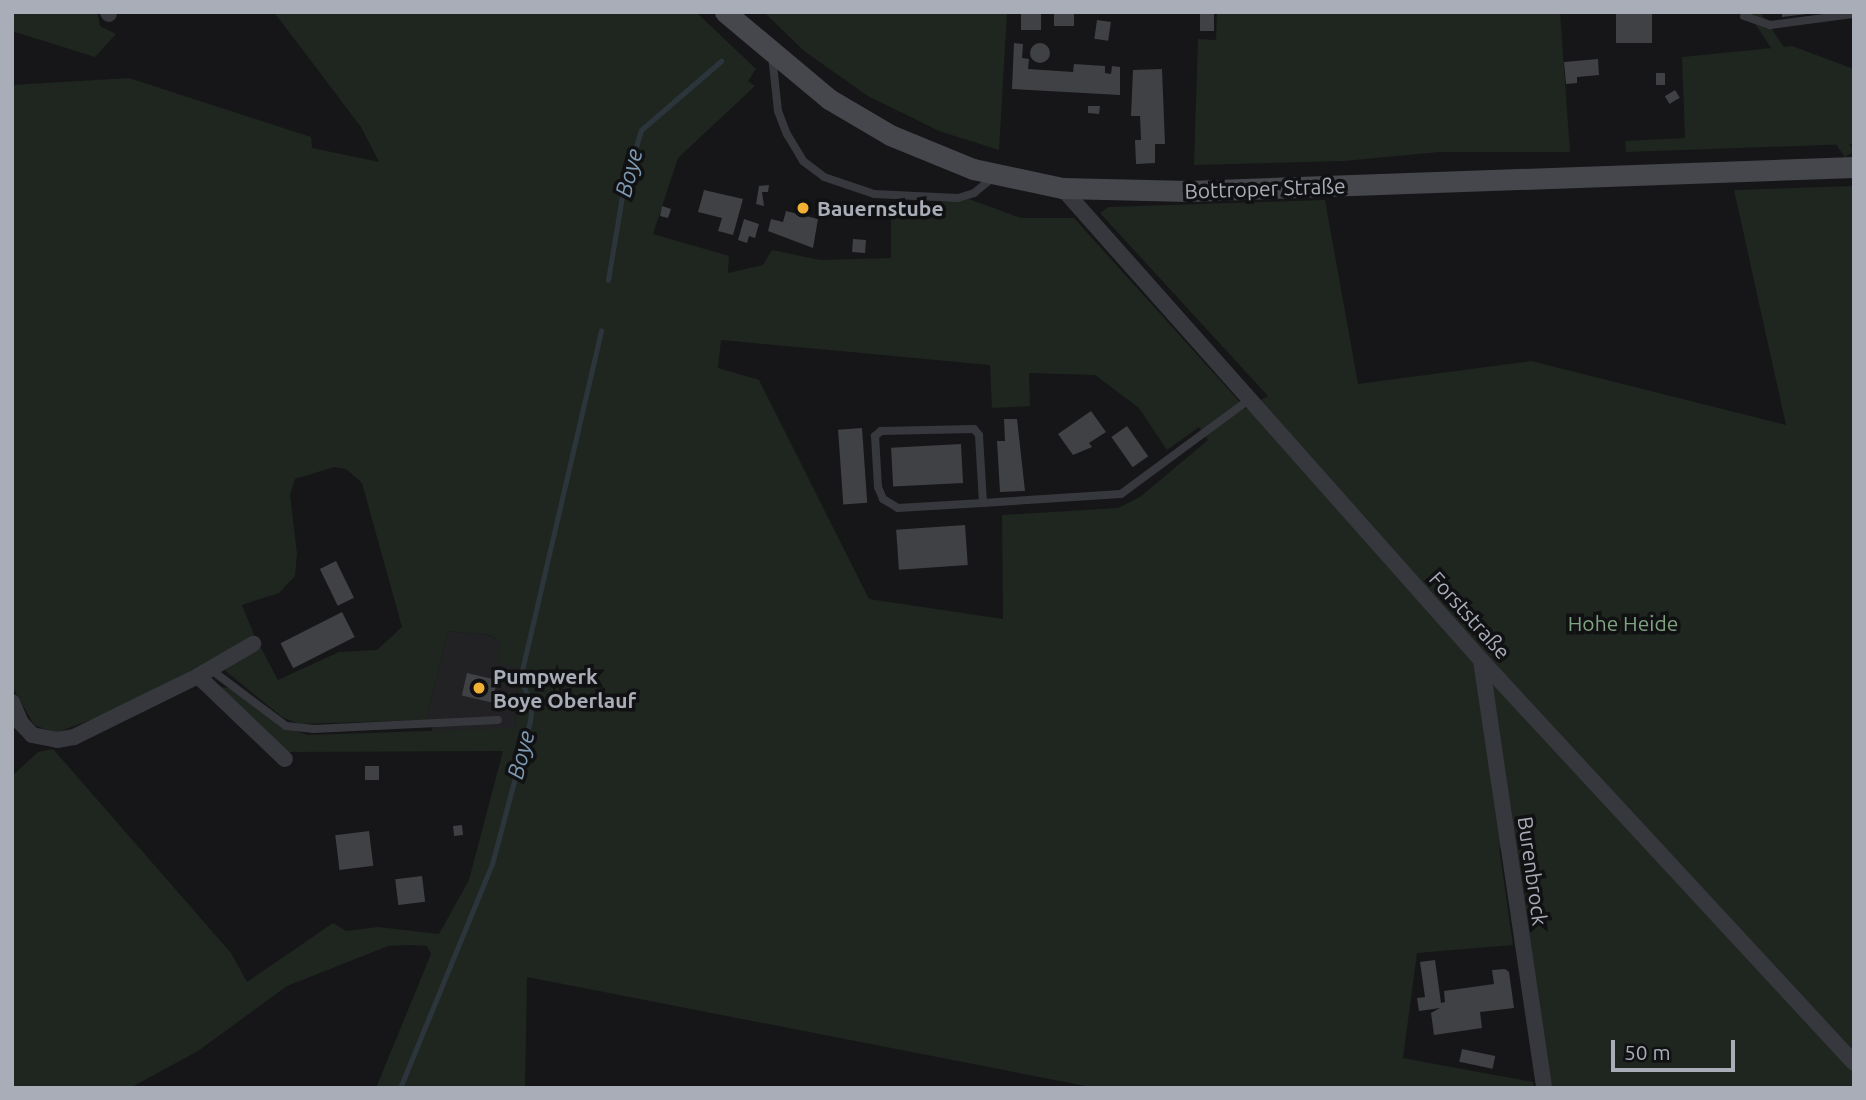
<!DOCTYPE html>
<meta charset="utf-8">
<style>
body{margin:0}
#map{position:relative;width:1866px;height:1100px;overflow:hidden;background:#161618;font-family:Ubuntu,sans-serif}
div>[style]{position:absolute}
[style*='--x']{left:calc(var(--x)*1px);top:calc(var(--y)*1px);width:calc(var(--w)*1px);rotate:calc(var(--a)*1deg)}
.built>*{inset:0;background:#222225}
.green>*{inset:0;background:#1e261f;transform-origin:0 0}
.stream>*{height:5px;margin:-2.5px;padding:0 2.5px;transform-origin:2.5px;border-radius:2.5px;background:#2c353c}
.building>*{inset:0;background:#404145;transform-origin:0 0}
.round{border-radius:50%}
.service>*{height:8px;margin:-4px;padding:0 4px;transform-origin:4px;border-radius:4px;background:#37383d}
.minor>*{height:16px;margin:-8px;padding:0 8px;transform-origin:8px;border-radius:8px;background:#37383d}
.secondary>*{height:21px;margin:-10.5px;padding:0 10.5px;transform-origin:10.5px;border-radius:10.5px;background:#45474d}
.dots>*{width:19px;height:19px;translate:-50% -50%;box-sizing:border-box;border:4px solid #111113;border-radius:50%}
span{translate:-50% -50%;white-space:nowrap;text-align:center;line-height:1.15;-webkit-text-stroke:7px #111113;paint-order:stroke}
.street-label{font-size:21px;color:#a8adb8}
.poi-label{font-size:21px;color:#a8adb8;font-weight:700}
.left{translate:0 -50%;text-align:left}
.park-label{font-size:21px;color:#7fa381}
.water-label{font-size:23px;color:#7f9bb3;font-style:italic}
.frame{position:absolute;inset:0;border:14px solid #a8adb8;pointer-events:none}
.scale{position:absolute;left:1611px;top:1040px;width:124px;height:32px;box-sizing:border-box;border:4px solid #a8adb8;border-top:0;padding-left:9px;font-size:21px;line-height:24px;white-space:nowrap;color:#a8adb8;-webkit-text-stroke:5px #111113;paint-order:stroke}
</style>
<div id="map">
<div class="built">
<i style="clip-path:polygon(448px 631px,488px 635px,500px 641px,519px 667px,515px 729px,432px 732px,433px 720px,426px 720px)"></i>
</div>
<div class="green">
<i style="clip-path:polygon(12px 12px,97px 12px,100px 26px,116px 34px,95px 57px,12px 31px)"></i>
<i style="clip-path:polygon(evenodd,274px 12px,696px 12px,756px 69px,748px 81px,755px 86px,678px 158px,653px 234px,729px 256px,728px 273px,763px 265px,772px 250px,820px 260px,891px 258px,891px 207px,969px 199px,1021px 218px,1074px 218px,1246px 409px,1268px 396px,1100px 213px,1108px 207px,1325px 200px,1358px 384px,1531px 361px,1786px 425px,1734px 190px,1854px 186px,1854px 1088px,1548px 1088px,1517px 872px,1499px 847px,1513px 945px,1417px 953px,1403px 1058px,1533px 1082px,1534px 1088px,1096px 1088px,527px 977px,525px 1088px,376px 1088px,431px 954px,427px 946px,411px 945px,388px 946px,287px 986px,198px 1051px,130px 1088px,12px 1088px,12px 776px,38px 752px,53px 749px,231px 953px,247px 982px,333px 923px,346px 931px,378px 927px,439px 934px,469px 880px,503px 751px,287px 752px,220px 687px,230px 688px,281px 726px,308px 735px,515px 728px,519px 668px,497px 661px,500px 641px,489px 635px,448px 631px,426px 720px,299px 724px,282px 717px,222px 668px,261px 648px,278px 680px,339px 652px,377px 650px,402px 627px,362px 483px,346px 469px,334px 467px,295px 479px,290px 495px,297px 553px,295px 576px,279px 593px,242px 605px,255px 637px,113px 711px,56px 733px,34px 725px,13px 688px,12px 85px,129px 78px,311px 137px,312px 148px,379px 162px,361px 127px,274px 12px,721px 340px,990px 365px,992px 408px,1030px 406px,1029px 373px,1095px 375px,1139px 408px,1167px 450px,1199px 427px,1208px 440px,1140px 497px,1118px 508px,1002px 515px,1003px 619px,869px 599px,759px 380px,718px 368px,721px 340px)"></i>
<i style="clip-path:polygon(764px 12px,1007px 12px,999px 150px,939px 131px,868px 96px,804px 51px)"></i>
<i style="clip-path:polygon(1217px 12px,1560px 12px,1570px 152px,1439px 152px,1344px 161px,1194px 165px,1198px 39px,1216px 40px)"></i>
<i style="clip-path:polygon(1792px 46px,1854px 69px,1854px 144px,1626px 152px,1625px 141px,1685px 138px,1682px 57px)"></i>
<i style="left:1854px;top:151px;width:11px;height:230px;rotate:146deg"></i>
</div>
<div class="stream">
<i style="--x:608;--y:280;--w:91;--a:-80.5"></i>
<i style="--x:623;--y:190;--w:63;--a:-73.3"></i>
<i style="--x:641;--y:130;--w:106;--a:-40.8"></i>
<i style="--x:400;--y:1088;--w:242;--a:-67.7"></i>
<i style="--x:492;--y:864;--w:148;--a:-75.1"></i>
<i style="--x:530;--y:721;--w:17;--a:-83"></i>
<i style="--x:532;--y:704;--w:28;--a:-116"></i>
<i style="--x:520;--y:679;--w:358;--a:-76.9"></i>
</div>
<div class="building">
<i style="left:1021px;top:12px;width:20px;height:18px"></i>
<i style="left:1054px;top:12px;width:20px;height:14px"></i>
<i style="left:1200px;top:12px;width:14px;height:19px"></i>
<i style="clip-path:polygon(1782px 12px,1806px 12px,1807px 14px,1782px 17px)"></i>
<i style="left:1616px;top:13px;width:36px;height:30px"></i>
<i style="left:1097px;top:20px;width:14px;height:19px;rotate:8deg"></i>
<i class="round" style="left:1030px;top:43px;width:20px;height:20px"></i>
<i style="clip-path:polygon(1014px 43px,1023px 44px,1022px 58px,1029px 59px,1028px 69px,1073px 72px,1074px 64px,1105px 66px,1105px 73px,1111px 74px,1112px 66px,1120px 67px,1120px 95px,1012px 89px)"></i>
<i style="clip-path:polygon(1598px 59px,1599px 75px,1577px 77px,1577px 83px,1566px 84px,1564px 62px)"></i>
<i style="clip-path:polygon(1162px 69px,1165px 144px,1155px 144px,1155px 163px,1136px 164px,1135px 140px,1141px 140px,1140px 116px,1131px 116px,1133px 70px)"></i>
<i style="left:1656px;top:73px;width:9px;height:12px"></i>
<i style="left:1675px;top:90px;width:9px;height:12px;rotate:58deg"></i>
<i style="clip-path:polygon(1088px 106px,1100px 106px,1099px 114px,1088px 113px)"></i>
<i style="clip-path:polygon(769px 185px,768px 192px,762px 192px,764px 206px,756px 204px,759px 186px)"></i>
<i style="clip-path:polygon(704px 190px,743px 199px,733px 235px,718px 231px,722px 218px,698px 212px)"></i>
<i style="clip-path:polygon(662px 206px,671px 209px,668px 218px,660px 216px)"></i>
<i style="clip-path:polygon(786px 211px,818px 219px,813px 248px,768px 231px,771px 219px,783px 222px)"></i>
<i style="clip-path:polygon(744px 219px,759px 224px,755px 238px,749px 236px,747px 243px,738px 240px)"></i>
<i style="left:853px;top:239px;width:13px;height:13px;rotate:4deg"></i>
<i style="clip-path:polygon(1091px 411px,1106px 432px,1089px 443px,1092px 447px,1073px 455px,1058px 434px)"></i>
<i style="clip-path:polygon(1004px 419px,1017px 419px,1025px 491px,1000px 492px,997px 441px,1005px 441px)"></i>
<i style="left:1127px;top:426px;width:37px;height:19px;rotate:55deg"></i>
<i style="left:862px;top:428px;width:75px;height:24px;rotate:86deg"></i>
<i style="left:961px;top:444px;width:39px;height:70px;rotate:87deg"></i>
<i style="left:965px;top:525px;width:40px;height:69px;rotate:86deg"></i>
<i style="left:336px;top:561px;width:41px;height:18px;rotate:64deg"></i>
<i style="left:342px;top:612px;width:28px;height:69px;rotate:63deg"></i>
<i style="left:467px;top:673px;width:31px;height:23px;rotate:13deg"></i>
<i style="left:365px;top:766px;width:14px;height:14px"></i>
<i style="left:462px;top:825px;width:10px;height:9px;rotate:84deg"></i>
<i style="left:369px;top:831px;width:35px;height:34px;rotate:83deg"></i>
<i style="left:422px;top:876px;width:26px;height:27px;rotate:83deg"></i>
<i style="clip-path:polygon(1435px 960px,1441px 1003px,1445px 1002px,1444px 991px,1494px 984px,1492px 970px,1505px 969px,1509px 972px,1514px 1008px,1480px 1012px,1482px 1028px,1434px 1035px,1431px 1013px,1440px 1008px,1419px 1011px,1417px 998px,1425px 997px,1420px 962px)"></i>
<i style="left:1462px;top:1049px;width:34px;height:13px;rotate:12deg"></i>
</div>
<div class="service">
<i style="--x:1744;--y:16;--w:28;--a:19"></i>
<i style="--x:1770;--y:25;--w:85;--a:-7.5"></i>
<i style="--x:772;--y:55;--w:56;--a:83.9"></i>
<i style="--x:778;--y:111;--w:25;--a:69"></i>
<i style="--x:787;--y:134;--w:31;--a:59"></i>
<i style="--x:803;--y:161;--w:26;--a:37"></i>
<i style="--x:824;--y:177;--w:53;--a:18.8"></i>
<i style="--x:874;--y:194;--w:84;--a:2.7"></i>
<i style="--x:958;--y:198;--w:17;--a:-17"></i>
<i style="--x:974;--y:193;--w:27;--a:-39"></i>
<i style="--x:983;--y:503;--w:68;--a:-93.4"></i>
<i style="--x:979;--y:435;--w:8;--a:-130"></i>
<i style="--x:974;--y:429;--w:93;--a:178.8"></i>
<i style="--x:881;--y:431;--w:8;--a:140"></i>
<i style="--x:875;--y:436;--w:51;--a:86.6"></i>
<i style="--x:878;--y:487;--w:13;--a:67"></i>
<i style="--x:883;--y:499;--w:17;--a:31"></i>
<i style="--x:898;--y:508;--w:85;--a:-3.4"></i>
<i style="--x:983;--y:503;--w:138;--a:-3.7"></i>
<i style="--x:1121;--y:494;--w:162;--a:-36.4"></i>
<i style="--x:210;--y:669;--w:95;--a:36.9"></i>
<i style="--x:286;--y:726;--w:28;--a:6"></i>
<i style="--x:314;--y:729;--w:184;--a:-2.8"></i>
</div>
<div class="minor">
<i style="--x:108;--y:12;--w:2;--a:63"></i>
<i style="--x:1062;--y:188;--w:631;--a:48.4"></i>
<i style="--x:1481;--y:660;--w:549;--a:47.21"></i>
<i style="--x:1481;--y:660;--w:433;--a:81.6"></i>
<i style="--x:198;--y:676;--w:64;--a:-30.2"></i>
<i style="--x:12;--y:702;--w:23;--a:67"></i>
<i style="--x:21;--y:723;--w:16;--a:47"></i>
<i style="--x:32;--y:735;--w:25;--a:11"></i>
<i style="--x:57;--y:740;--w:17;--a:-10"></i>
<i style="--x:74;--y:737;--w:138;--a:-26.2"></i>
<i style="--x:198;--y:676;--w:120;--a:43.7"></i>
</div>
<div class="secondary">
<i style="--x:725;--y:12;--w:136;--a:39.9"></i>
<i style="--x:829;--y:99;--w:71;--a:30.5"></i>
<i style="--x:890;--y:135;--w:90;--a:22.3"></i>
<i style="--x:973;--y:169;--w:91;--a:12.1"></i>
<i style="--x:1062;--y:188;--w:127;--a:1.4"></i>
<i style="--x:1189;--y:191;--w:665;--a:-2.07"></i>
</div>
<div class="dots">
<i style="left:803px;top:208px;background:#f2b134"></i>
<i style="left:479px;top:688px;background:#f2b134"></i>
</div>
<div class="street-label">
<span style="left:1265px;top:188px;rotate:-2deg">Bottroper Straße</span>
<span style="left:1470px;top:615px;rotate:48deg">Forststraße</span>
<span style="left:1533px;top:871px;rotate:82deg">Burenbrock</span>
</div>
<div class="poi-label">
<span class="left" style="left:817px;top:208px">Bauernstube</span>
<span class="left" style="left:493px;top:688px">Pumpwerk<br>Boye Oberlauf</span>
</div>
<div class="park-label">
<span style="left:1623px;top:623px">Hohe Heide</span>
</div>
<div class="water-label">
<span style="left:629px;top:173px;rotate:-75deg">Boye</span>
<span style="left:521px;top:755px;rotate:-75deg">Boye</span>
</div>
<div class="frame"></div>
<div class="scale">50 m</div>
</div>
